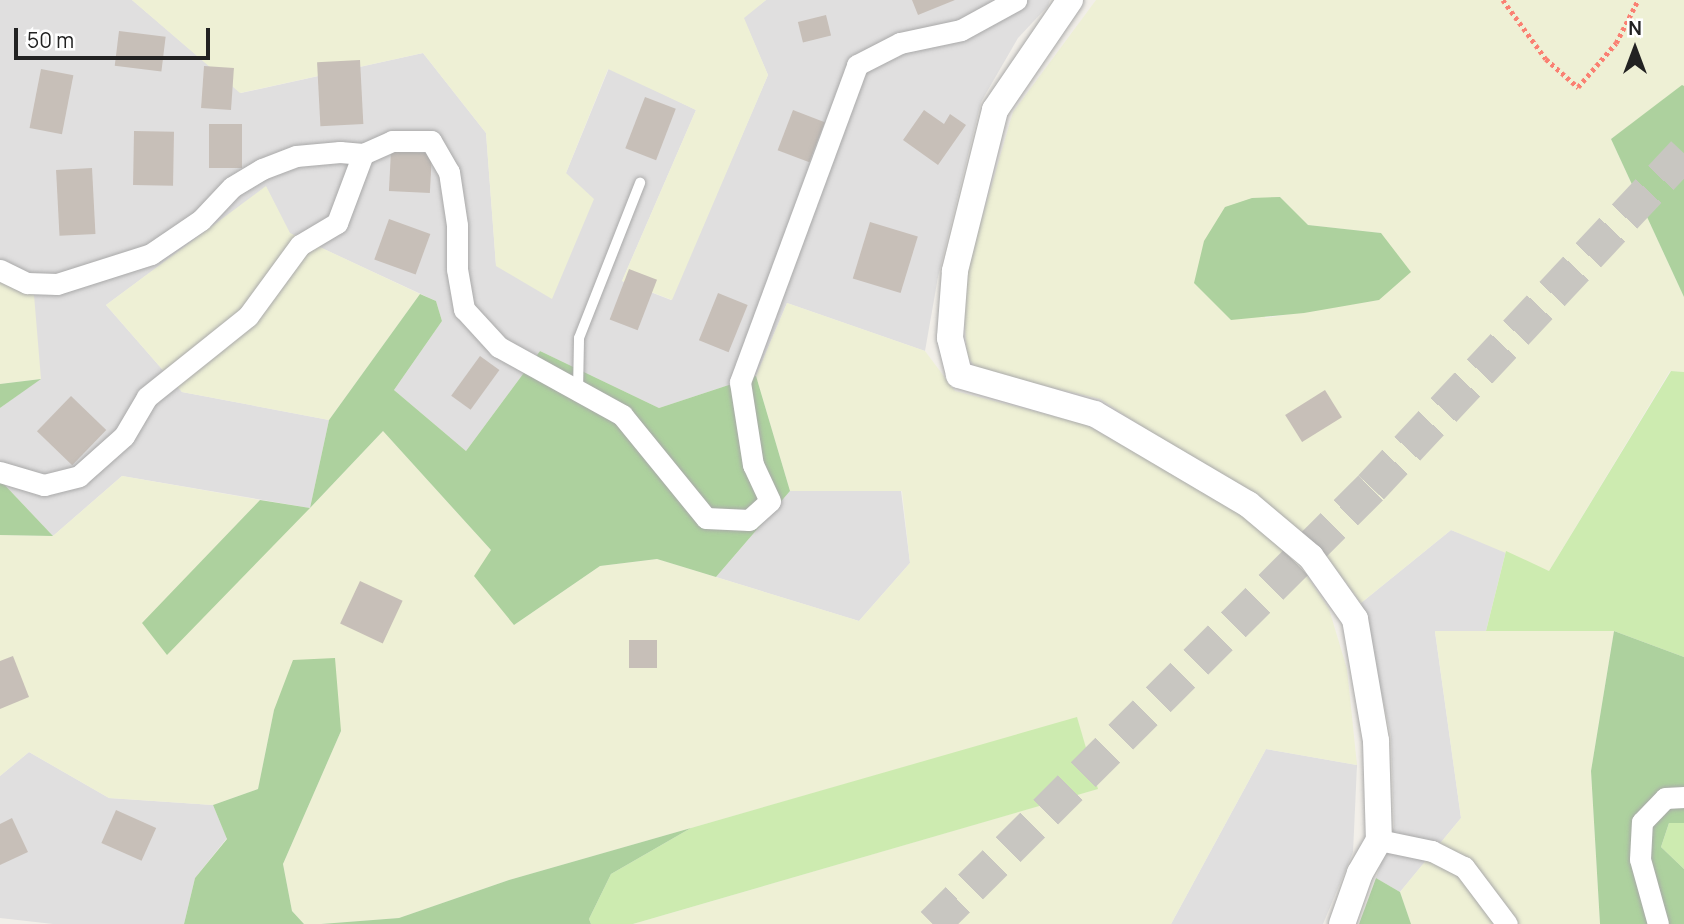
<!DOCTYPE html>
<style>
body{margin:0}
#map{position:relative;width:1684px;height:924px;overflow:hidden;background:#f2efe9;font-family:Manrope,sans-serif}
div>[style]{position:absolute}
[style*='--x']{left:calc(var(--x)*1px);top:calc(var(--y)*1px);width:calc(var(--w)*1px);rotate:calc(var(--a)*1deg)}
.residential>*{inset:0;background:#e0dfdf}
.farmland>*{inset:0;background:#eef0d5}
.grass>*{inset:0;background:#cdebb0}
.forest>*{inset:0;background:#add19e}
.building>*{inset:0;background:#c7bfb8;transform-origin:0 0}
.trunk-tunnel>*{height:35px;margin-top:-17.5px;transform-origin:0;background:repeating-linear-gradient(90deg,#c8c6c1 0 35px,transparent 0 53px)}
.path>*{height:4.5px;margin-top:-2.25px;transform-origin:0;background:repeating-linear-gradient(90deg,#fa8072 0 3.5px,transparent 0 7px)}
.roads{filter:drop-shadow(0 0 2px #a9a9a9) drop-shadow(0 0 2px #a9a9a9)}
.service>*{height:10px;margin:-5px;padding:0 5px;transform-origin:5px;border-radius:5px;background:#fff}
.minor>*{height:21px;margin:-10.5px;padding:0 10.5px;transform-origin:10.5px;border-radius:10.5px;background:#fff}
.tertiary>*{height:26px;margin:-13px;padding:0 13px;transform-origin:13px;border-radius:13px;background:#fff}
span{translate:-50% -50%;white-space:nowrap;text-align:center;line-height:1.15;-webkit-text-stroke:6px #fff;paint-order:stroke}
.north{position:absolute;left:1600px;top:14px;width:70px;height:70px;-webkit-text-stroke:5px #fff;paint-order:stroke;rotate:0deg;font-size:19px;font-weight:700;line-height:28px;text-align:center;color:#222}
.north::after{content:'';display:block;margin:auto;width:24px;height:32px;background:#222;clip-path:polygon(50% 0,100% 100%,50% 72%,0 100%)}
.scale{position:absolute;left:14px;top:28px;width:196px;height:32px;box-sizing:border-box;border:4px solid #222;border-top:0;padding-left:9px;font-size:21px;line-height:24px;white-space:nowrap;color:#222;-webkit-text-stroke:5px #fff;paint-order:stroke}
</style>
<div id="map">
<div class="residential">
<i style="clip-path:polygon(0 0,132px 0,241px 93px,423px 53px,486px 133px,496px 265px,566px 173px,609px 68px,696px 110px,622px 281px,671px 300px,768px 75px,743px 17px,766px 0,1050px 0,1048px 6px,1018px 38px,981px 102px,938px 277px,925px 351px,787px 303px,756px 376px,659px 408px,540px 351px,466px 451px,394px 390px,442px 321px,436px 301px,289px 233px,266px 187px,106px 305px,182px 392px,329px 420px,310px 508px,122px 476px,53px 536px,0 480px,0 408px,41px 378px,0 282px)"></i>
<i style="clip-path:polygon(790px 491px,901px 491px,910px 563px,859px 621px,716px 577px)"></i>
<i style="clip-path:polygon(1451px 530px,1506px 551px,1486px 631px,1435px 632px,1461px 818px,1400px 892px,1376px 878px,1394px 827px,1391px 736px,1361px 603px)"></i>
<i style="clip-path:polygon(1266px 749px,1357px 765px,1353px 852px,1323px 924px,1171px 924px)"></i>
<i style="clip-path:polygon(29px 752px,109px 798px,213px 805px,227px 838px,195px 878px,184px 924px,53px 924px,0 918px,0 776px)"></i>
</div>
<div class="farmland">
<i style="clip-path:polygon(132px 0,766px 0,744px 18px,768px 75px,672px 300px,622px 281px,696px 110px,608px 69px,566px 173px,594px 199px,552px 299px,496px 266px,486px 133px,423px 53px,240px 93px)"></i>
<i style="clip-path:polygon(evenodd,1096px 0,1684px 0,1684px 86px,1611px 139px,1684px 297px,1684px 372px,1670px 371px,1549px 571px,1451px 530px,1361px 603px,1325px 554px,1267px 508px,1100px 399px,978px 370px,967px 357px,964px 314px,969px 262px,1013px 112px,1096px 0,1280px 197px,1307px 225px,1381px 233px,1379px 300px,1265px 318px,1280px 197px)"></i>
<i style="clip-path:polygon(266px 186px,290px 233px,420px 294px,329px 420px,182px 392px,106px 305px)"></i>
<i style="clip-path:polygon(0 282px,34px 295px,41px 379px,0 384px)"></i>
<i style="clip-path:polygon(787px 303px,925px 351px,955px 391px,1084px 424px,1246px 512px,1303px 570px,1329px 609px,1347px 669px,1357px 765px,1266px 749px,1171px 924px,633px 924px,1097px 789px,1077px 718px,509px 880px,399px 918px,321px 924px,304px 924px,292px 911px,283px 864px,341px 731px,274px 710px,258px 789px,213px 805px,109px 798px,29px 752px,0 776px,0 535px,53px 536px,122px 476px,260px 500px,143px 623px,310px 508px,383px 431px,491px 550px,514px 625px,600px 566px,657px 559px,859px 621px,910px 563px,902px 491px,790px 491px,756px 376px)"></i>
<i style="clip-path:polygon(1435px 631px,1614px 631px,1591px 771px,1600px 924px,1411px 924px,1400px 892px,1461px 818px)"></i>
</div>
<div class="grass">
<i style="clip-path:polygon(1671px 371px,1684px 372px,1684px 657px,1614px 631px,1486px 631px,1506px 551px,1549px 571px)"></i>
<i style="clip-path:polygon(1077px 717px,1098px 789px,633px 924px,591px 924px,589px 919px,611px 874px,691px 828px)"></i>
<i style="clip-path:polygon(1669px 823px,1684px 823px,1684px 869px,1661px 847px)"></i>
</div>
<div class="forest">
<i style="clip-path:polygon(1682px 85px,1684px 86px,1684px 297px,1611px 139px)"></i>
<i style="clip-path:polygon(1280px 197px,1308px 225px,1381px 233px,1411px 272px,1379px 300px,1304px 313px,1231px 320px,1194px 283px,1204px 241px,1225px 207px,1252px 198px)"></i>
<i style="clip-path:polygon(420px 294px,436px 301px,442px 321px,394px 390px,466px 451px,540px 351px,659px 408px,756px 376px,790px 491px,716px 577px,657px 559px,600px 566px,514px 625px,474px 576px,491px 550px,383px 431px,310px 508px,167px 655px,142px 623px,260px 500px,310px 508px,329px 420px)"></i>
<i style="clip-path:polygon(41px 379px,0 408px,0 384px)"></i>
<i style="clip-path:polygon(0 480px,53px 536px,0 535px)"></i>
<i style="clip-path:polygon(1614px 631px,1684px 657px,1684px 823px,1669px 823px,1661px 847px,1684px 869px,1684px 924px,1600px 924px,1591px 771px)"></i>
<i style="clip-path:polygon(335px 658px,341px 731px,283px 864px,292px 911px,304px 924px,184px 924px,195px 878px,227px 839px,213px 805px,258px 789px,274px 710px,293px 660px)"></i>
<i style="clip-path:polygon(691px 828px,611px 874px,589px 919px,591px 924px,321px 924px,399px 918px,509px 880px)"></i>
<i style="clip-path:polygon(1376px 878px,1400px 892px,1411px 924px,1359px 924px)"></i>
</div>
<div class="building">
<i style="clip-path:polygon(912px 0,955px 0,918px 15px)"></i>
<i style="left:826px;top:15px;width:21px;height:29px;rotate:76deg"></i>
<i style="left:119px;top:31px;width:47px;height:35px;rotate:7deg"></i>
<i style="left:360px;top:60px;width:64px;height:43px;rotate:87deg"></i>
<i style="left:204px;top:66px;width:30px;height:42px;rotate:4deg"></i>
<i style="left:41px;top:69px;width:33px;height:60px;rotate:11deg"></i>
<i style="left:645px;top:97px;width:33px;height:55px;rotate:21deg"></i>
<i style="left:793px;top:110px;width:34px;height:43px;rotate:21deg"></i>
<i style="clip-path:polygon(924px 110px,944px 124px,950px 114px,966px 125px,938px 165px,903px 140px)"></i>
<i style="left:209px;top:124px;width:33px;height:44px"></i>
<i style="left:134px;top:131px;width:40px;height:54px;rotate:1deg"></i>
<i style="left:391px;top:151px;width:41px;height:40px;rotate:3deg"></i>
<i style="left:92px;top:168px;width:66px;height:36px;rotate:87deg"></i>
<i style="left:389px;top:219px;width:44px;height:43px;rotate:20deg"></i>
<i style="left:870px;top:222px;width:50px;height:59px;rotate:17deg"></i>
<i style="left:629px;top:269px;width:30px;height:54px;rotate:21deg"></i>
<i style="left:718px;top:293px;width:32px;height:51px;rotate:22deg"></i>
<i style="left:480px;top:356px;width:24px;height:49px;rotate:36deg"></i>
<i style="left:1325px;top:390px;width:32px;height:47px;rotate:58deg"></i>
<i style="left:71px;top:396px;width:49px;height:49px;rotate:44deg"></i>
<i style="left:360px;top:581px;width:47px;height:47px;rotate:25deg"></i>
<i style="left:629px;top:640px;width:28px;height:28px"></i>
<i style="clip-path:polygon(13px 656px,29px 697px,0 709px,0 661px)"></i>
<i style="left:116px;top:810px;width:44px;height:36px;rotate:24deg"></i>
<i style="clip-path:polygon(12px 818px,28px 852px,0 865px,0 824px)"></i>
</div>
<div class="trunk-tunnel">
<i style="--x:933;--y:924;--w:619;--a:-44.93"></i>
<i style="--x:1371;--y:487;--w:458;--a:-46.9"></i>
</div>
<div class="path">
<i style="--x:1503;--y:0;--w:73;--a:53.9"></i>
<i style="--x:1546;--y:59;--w:43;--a:41.2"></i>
<i style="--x:1578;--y:87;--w:58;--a:-49.2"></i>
<i style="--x:1616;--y:43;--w:48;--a:-62.9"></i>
</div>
<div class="roads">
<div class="service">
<i style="--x:578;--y:392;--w:54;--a:-88.9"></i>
<i style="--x:579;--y:338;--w:167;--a:-68.5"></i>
</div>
<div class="minor">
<i style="--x:0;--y:270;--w:30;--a:26"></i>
<i style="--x:27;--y:283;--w:30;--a:2"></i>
<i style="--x:57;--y:284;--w:99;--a:-17.7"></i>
<i style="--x:151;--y:254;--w:60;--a:-34.2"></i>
<i style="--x:201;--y:220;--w:45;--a:-46.8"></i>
<i style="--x:232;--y:187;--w:35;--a:-31"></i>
<i style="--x:262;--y:169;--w:36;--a:-21"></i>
<i style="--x:296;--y:156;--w:44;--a:-5.2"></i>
<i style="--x:340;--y:152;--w:23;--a:5"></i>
<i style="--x:363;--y:154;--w:32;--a:-24"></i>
<i style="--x:392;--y:141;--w:39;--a:0"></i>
<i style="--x:431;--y:141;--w:36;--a:60"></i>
<i style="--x:449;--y:172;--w:54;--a:81.4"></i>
<i style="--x:457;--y:225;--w:44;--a:90"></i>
<i style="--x:457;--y:269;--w:41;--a:80.1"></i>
<i style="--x:464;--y:309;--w:52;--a:47.4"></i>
<i style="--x:499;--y:347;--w:141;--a:28.9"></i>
<i style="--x:622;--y:415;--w:133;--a:50.8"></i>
<i style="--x:706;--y:518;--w:43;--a:2.7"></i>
<i style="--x:749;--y:520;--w:28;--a:-42"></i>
<i style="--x:770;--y:501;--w:40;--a:-115"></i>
<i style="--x:753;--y:465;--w:84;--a:-98.9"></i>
<i style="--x:740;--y:382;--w:338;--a:-69.7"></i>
<i style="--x:857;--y:65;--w:48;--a:-27.1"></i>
<i style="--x:900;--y:43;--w:62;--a:-12"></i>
<i style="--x:961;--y:30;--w:63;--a:-28.6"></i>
<i style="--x:0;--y:472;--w:46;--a:16.5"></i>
<i style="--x:44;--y:485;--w:36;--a:-14"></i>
<i style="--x:79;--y:476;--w:60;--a:-41.6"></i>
<i style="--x:124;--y:436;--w:45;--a:-59.5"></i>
<i style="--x:147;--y:397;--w:129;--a:-38.7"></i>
<i style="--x:248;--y:316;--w:88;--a:-53.8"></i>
<i style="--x:300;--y:245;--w:43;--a:-30.7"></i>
<i style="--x:337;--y:223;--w:74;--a:-69.4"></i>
<i style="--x:1379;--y:840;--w:54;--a:11.7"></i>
<i style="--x:1432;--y:851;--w:36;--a:27"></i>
<i style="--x:1464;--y:867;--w:71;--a:53"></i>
<i style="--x:1658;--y:924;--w:67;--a:-105.5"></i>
<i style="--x:1640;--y:859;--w:37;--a:-87"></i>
<i style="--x:1642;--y:822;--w:33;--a:-46"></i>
<i style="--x:1665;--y:798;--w:19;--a:-3"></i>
</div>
<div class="tertiary">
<i style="--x:1070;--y:0;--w:133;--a:124.3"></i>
<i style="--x:995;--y:110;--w:166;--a:104"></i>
<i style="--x:955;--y:271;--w:67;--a:94.3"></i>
<i style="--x:950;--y:338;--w:38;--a:76"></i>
<i style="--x:959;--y:375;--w:141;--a:16"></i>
<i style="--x:1095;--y:414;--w:178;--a:30.5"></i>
<i style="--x:1248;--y:504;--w:82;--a:40.1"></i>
<i style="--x:1311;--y:557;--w:76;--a:54.6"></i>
<i style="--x:1355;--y:619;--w:124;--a:80.2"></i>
<i style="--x:1376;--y:741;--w:99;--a:88.3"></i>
<i style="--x:1379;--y:840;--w:38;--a:120"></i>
<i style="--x:1360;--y:873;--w:54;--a:109.4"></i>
</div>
</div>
<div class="north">N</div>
<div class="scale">50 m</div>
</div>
